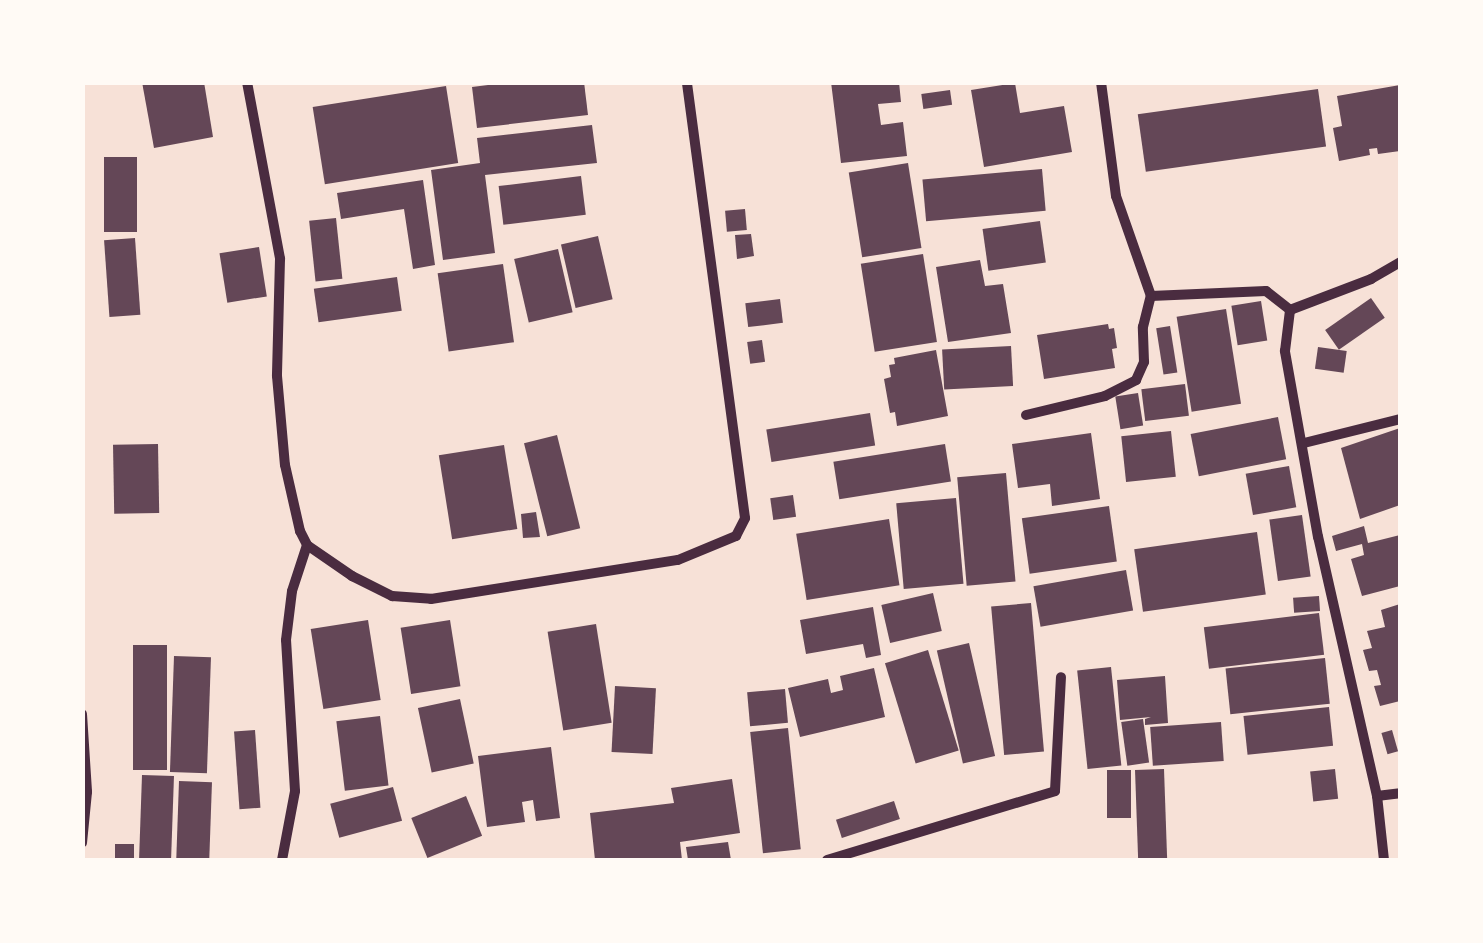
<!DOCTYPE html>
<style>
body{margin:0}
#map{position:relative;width:1483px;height:943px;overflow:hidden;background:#f7e1d7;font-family:Mulish,sans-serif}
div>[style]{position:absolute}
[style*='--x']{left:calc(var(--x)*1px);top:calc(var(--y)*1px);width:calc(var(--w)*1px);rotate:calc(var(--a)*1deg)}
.building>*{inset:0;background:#644757;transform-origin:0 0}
.minor>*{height:10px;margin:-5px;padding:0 5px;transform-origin:5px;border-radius:5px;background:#4a2c40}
span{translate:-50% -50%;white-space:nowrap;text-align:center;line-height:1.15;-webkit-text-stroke:9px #fffaf5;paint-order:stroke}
.frame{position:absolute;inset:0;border:85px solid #fffaf5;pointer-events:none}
</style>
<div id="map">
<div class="building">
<i style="clip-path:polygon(142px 82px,204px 82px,213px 137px,154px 148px)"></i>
<i style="clip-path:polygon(513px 82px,584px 82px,588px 115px,477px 128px,472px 87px)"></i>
<i style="clip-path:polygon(831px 82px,899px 82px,901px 102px,878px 104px,881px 125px,903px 122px,907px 156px,841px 163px)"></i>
<i style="clip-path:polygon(1015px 83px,1020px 113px,1064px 106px,1072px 152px,984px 167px,971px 90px)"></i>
<i style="clip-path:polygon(1400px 85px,1400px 151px,1378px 154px,1377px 148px,1369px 149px,1370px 155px,1339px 161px,1333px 128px,1342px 126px,1337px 96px)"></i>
<i style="left:446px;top:86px;width:78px;height:135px;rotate:81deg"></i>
<i style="left:1318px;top:89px;width:58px;height:182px;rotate:82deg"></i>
<i style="left:950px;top:90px;width:15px;height:29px;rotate:82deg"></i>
<i style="clip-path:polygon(592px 125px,597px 163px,485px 175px,495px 253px,443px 260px,431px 170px,480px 163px,477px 138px)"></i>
<i style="left:104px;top:157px;width:33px;height:75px"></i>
<i style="left:908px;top:163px;width:86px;height:60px;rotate:81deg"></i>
<i style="left:1042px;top:169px;width:42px;height:120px;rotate:85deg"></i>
<i style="left:581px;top:176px;width:39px;height:83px;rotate:83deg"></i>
<i style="clip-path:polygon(423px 180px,435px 265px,413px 269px,404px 209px,341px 219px,337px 193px)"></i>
<i style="left:745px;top:209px;width:21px;height:20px;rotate:85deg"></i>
<i style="left:336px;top:218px;width:61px;height:27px;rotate:84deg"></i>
<i style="left:1040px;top:221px;width:42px;height:58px;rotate:82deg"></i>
<i style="clip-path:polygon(751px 234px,754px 256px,737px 259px,735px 235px)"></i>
<i style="left:598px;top:236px;width:65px;height:38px;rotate:77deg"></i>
<i style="left:135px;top:238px;width:77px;height:31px;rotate:86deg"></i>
<i style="left:259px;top:247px;width:50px;height:40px;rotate:81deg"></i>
<i style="left:558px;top:249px;width:65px;height:45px;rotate:77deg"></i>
<i style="left:923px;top:254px;width:89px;height:63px;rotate:81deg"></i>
<i style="clip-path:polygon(980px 260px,985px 286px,1003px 284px,1011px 333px,948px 342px,936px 267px)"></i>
<i style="left:503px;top:264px;width:79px;height:66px;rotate:82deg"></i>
<i style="left:397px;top:277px;width:34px;height:84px;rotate:82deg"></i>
<i style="left:1371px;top:298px;width:24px;height:56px;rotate:55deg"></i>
<i style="left:780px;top:299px;width:24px;height:35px;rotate:83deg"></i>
<i style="left:1261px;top:301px;width:40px;height:30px;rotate:81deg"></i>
<i style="left:1226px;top:309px;width:96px;height:50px;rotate:81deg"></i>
<i style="clip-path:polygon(1108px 324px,1109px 329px,1114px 328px,1117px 348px,1112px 349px,1115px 368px,1044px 379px,1037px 335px)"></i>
<i style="left:1170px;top:326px;width:47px;height:14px;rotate:81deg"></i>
<i style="left:762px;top:340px;width:22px;height:15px;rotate:82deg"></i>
<i style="left:1011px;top:346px;width:40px;height:69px;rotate:87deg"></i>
<i style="left:1318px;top:347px;width:29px;height:22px;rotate:8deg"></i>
<i style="clip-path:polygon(936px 350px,948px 416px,897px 426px,895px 412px,890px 413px,884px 379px,891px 377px,889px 365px,895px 364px,894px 358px)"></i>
<i style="left:1185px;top:384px;width:32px;height:44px;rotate:83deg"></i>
<i style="left:1138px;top:393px;width:33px;height:23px;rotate:81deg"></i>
<i style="left:870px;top:413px;width:33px;height:105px;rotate:81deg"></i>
<i style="left:1278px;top:417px;width:43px;height:89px;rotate:79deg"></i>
<i style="clip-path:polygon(1400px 428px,1400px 505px,1360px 519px,1341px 448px)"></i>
<i style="left:1171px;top:431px;width:46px;height:50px;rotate:84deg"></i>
<i style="clip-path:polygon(1091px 433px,1100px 499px,1052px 506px,1050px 484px,1018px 488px,1012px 444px)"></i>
<i style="left:557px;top:435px;width:96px;height:34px;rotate:76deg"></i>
<i style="left:158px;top:444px;width:69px;height:45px;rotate:89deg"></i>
<i style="left:945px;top:444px;width:38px;height:113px;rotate:81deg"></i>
<i style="left:504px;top:445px;width:85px;height:66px;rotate:81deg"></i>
<i style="left:1289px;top:466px;width:42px;height:44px;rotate:80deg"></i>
<i style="left:1006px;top:473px;width:109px;height:49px;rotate:85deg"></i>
<i style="left:793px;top:495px;width:22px;height:23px;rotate:82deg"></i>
<i style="left:956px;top:498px;width:86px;height:60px;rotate:85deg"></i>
<i style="left:1109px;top:506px;width:56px;height:88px;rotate:82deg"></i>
<i style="clip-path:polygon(536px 512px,540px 537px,523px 538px,521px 514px)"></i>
<i style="left:1302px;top:515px;width:62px;height:33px;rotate:82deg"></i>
<i style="left:889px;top:519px;width:67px;height:94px;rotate:81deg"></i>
<i style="clip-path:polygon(1364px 526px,1368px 543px,1400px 535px,1400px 586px,1362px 596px,1351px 559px,1364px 555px,1362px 544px,1336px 551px,1332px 536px)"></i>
<i style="left:1257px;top:532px;width:63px;height:124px;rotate:82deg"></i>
<i style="left:1126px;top:570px;width:41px;height:94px;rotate:80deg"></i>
<i style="left:933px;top:593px;width:39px;height:53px;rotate:77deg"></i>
<i style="left:1319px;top:596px;width:15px;height:26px;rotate:86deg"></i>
<i style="left:1031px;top:603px;width:149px;height:40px;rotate:85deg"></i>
<i style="clip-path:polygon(1400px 604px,1400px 701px,1380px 706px,1374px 686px,1381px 685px,1377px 670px,1369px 671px,1363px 650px,1372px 648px,1367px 631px,1385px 627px,1381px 610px)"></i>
<i style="clip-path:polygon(873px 607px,881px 655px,866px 658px,863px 644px,806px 654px,800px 620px)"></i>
<i style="left:1319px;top:613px;width:42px;height:116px;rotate:83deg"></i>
<i style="left:368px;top:620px;width:81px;height:58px;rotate:81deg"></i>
<i style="left:450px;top:620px;width:67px;height:50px;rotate:81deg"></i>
<i style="left:596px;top:624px;width:100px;height:49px;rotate:81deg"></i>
<i style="left:969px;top:643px;width:116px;height:33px;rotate:77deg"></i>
<i style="left:133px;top:645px;width:34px;height:125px"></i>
<i style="left:928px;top:650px;width:105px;height:45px;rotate:73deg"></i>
<i style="left:174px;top:656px;width:37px;height:116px;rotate:2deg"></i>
<i style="left:1325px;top:658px;width:46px;height:100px;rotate:84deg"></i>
<i style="left:1111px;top:667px;width:99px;height:34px;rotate:84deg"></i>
<i style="clip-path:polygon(874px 668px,885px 717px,800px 737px,788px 688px,828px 679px,831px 693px,843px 690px,840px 676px)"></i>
<i style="clip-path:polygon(1165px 676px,1168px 723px,1145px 725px,1145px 719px,1151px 717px,1120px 720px,1117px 680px)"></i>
<i style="left:615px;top:686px;width:41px;height:66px;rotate:3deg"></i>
<i style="left:785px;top:689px;width:34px;height:38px;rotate:85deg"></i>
<i style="left:460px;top:699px;width:66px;height:43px;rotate:78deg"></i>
<i style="left:1329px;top:707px;width:39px;height:86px;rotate:84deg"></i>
<i style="left:380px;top:716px;width:70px;height:44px;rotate:83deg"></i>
<i style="left:1143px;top:719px;width:44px;height:22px;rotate:82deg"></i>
<i style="left:1221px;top:722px;width:39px;height:71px;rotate:86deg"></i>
<i style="left:788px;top:728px;width:122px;height:38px;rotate:84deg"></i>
<i style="left:255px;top:730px;width:78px;height:21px;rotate:86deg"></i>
<i style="left:1392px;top:730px;width:22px;height:11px;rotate:74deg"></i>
<i style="clip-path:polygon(551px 747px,560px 818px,536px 821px,533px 800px,522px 802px,525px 822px,487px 827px,478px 756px)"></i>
<i style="left:1164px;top:769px;width:91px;height:29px;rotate:88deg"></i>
<i style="left:1335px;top:769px;width:30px;height:25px;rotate:84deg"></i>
<i style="left:1107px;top:770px;width:24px;height:48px"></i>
<i style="left:142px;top:775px;width:32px;height:85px;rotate:2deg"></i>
<i style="clip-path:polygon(732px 779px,740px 833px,680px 842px,682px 860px,595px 860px,590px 813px,674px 803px,671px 788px)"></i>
<i style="left:179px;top:781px;width:33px;height:79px;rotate:2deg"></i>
<i style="left:393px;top:787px;width:35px;height:65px;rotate:75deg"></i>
<i style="left:466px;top:796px;width:43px;height:59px;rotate:68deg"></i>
<i style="left:894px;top:801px;width:19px;height:61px;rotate:72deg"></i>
<i style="clip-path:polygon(728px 842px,731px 860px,688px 860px,686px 847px)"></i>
<i style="left:115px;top:844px;width:19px;height:16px"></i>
</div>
<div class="minor">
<i style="--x:247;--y:82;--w:180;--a:79.4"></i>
<i style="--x:280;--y:259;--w:117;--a:91.5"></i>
<i style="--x:277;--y:376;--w:89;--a:84.9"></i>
<i style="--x:285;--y:465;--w:68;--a:77.2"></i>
<i style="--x:300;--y:531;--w:16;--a:63"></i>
<i style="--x:307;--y:545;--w:55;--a:34.6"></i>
<i style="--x:352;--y:576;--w:45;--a:26.6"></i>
<i style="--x:392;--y:596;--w:39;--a:4"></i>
<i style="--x:431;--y:599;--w:250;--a:-9"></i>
<i style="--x:678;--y:560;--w:63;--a:-22.5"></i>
<i style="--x:736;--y:536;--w:20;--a:-63"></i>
<i style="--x:745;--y:518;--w:440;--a:-97.6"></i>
<i style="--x:1151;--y:296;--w:115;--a:-2.5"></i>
<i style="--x:1266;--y:291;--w:31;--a:38"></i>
<i style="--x:1026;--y:415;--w:81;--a:-13.5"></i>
<i style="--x:1105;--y:396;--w:35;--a:-27"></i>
<i style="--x:1136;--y:380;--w:20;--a:-66"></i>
<i style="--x:1144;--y:362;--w:35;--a:-92"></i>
<i style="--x:1143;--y:327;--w:32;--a:-76"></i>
<i style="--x:1151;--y:296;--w:106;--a:-109.3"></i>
<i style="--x:1116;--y:196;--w:115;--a:-97.5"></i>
<i style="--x:1304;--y:443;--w:99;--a:-14"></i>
<i style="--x:82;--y:714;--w:78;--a:86.3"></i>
<i style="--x:87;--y:792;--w:51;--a:95.6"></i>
<i style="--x:1377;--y:796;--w:23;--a:-7"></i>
<i style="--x:282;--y:860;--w:70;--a:-79.3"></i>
<i style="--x:295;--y:791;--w:151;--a:-93.4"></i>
<i style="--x:286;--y:640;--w:49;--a:-83"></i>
<i style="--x:292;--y:591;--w:48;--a:-71.9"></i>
<i style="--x:827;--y:860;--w:238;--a:-16.8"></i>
<i style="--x:1055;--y:791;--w:114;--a:-87"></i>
<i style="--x:1384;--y:860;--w:64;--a:-96.2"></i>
<i style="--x:1377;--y:796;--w:266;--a:-102.8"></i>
<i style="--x:1318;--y:537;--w:189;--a:-100.1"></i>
<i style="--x:1285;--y:351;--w:41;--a:-83"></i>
<i style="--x:1290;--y:310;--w:87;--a:-20.9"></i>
<i style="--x:1371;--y:279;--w:34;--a:-30"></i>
</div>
<div class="frame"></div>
</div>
